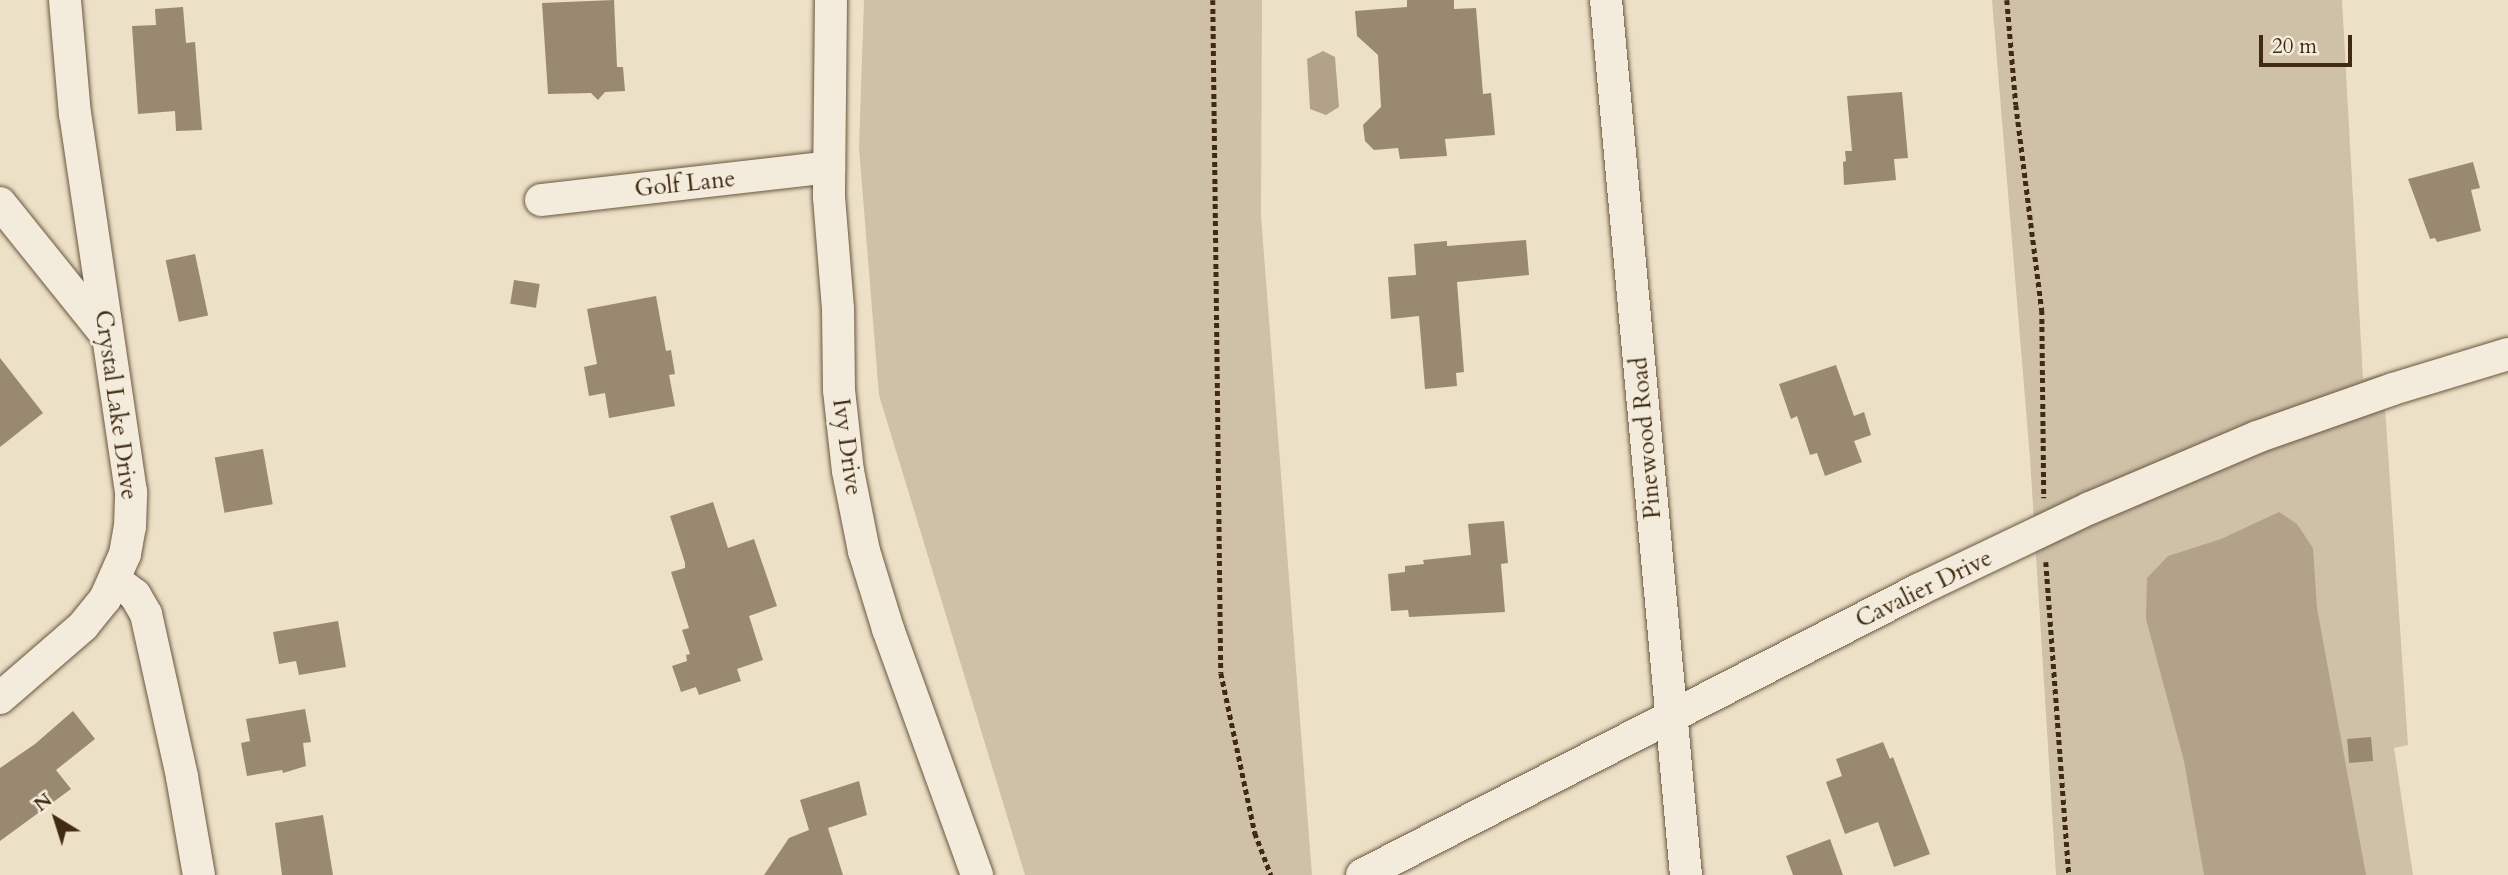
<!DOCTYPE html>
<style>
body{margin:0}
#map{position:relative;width:2508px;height:875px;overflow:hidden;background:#ece0c7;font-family:Cardo,serif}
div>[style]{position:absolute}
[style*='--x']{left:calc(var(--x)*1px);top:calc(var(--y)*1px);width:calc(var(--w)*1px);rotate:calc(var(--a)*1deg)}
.green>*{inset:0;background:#cfc1a8}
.water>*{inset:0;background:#b2a289}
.building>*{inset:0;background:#998970;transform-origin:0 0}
.path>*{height:4.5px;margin-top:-2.25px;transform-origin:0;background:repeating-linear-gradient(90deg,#402b11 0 5px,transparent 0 8.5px)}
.roads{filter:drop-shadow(0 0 2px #6b583e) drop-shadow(0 0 2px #6b583e)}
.minor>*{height:32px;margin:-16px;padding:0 16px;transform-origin:16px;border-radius:16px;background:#f3ebdb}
span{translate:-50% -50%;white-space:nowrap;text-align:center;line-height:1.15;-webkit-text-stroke:6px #f3ebdb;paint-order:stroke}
.street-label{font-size:24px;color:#402b11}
.north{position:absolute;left:21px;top:784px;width:70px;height:70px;-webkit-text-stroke:5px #f3ebdb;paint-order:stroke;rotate:322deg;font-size:19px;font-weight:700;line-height:28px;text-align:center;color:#402b11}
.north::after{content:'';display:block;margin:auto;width:24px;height:32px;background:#402b11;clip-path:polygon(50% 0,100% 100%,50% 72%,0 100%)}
.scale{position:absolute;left:2259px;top:35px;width:93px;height:32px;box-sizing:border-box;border:4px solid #402b11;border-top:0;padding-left:9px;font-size:21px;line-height:24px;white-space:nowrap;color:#402b11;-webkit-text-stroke:5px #f3ebdb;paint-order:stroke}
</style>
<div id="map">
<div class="green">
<i style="clip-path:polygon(864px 0,1262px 0,1261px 216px,1312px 875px,1025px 875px,879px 395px,859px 148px)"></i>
<i style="clip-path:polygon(1992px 0,2342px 0,2363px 379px,2382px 374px,2386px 422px,2408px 745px,2394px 748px,2413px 875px,2056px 875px,2030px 458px)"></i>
</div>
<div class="water">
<i style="clip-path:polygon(1323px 51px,1335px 57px,1339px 107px,1326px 115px,1310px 109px,1307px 59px)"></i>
<i style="clip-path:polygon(2279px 512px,2297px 524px,2313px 548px,2317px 608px,2366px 875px,2204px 875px,2184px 761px,2146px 619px,2147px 578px,2168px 556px,2221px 539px)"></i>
</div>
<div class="building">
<i style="clip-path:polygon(614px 0,617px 67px,623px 67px,625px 91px,605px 92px,598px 100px,591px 93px,548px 94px,542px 3px)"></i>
<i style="clip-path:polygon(1407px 0,1454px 0,1454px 9px,1476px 8px,1483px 94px,1491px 93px,1495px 135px,1445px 139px,1447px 156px,1400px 159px,1398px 148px,1374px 150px,1365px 141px,1363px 125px,1381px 107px,1378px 55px,1357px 36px,1355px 11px,1407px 7px)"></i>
<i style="clip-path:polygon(183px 7px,186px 43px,195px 42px,202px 130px,176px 131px,175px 111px,138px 114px,132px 26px,156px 25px,155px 9px)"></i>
<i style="clip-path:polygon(1902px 92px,1908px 158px,1894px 159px,1896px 180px,1844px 185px,1843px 162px,1846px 161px,1845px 151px,1852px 151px,1847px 96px)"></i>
<i style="clip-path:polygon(2473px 162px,2480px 188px,2471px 190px,2481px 231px,2437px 242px,2435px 238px,2430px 239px,2408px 179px)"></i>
<i style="clip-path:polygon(1526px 240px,1529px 275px,1457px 282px,1464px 372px,1456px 373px,1457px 386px,1425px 389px,1419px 316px,1391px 319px,1388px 277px,1416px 275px,1414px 244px,1447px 241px,1447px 246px)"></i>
<i style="left:195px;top:254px;width:63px;height:30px;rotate:78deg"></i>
<i style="left:514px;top:280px;width:26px;height:24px;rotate:9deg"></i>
<i style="clip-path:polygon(656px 296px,666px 351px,671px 350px,675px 374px,669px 375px,675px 406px,609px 418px,605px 393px,589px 396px,584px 367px,597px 364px,587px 309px)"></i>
<i style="clip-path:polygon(0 358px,43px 413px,0 447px)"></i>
<i style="clip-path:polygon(1836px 365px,1854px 416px,1864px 412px,1871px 435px,1854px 441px,1862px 462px,1825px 476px,1817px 453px,1810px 455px,1797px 416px,1791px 419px,1779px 384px)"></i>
<i style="left:263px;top:449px;width:56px;height:49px;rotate:80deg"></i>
<i style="clip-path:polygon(713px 502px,728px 548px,754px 539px,777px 606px,749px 616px,763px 660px,737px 669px,741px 681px,699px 695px,696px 687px,681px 692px,672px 666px,687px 661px,686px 655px,690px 654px,682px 630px,689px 628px,671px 572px,685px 568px,685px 563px,670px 516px)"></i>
<i style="clip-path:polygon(1504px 521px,1508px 563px,1501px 564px,1505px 612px,1409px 617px,1408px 610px,1391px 611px,1388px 574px,1405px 572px,1405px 566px,1424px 564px,1423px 560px,1471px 555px,1468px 524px)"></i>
<i style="clip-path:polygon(338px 621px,346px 667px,299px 675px,296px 661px,279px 664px,273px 632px)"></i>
<i style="clip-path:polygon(305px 709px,311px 742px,303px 743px,306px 766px,283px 773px,282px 770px,247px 776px,241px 743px,250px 741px,246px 719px)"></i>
<i style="clip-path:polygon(73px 711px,95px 739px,56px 770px,71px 789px,0 841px,0 768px,35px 744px)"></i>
<i style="left:2371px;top:737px;width:24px;height:24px;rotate:85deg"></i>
<i style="clip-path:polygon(1883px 742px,1890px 759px,1893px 757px,1930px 854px,1894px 867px,1878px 822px,1845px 834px,1826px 782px,1842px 776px,1836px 759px)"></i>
<i style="clip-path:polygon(859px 781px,867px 815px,828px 828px,843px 875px,764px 875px,789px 838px,809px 830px,800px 800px)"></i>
<i style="clip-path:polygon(323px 815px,333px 875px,282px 875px,275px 823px)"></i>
<i style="clip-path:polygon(1830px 839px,1843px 875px,1793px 875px,1786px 856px)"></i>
</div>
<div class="path">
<i style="--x:1213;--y:0;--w:673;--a:89.32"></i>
<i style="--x:1221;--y:673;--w:164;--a:78"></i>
<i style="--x:1255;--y:833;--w:45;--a:69.1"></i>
<i style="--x:2007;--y:0;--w:105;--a:85.1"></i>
<i style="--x:2016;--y:105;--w:207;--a:82.8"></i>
<i style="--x:2042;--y:310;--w:188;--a:89.4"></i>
<i style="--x:2046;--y:562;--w:314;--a:85.8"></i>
</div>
<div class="roads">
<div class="minor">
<i style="--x:831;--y:0;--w:197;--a:90.6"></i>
<i style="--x:829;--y:197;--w:112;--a:85.4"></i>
<i style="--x:838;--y:309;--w:81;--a:89.3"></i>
<i style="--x:839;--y:390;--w:81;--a:83.7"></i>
<i style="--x:848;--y:471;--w:82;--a:78.7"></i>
<i style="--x:864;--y:551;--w:82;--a:72.9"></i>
<i style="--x:888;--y:629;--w:262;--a:70.1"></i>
<i style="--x:1606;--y:0;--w:879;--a:84.78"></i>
<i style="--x:541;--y:200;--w:290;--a:-6.5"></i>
<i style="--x:0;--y:203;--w:171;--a:51.2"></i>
<i style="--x:115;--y:580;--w:25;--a:37"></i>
<i style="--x:135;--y:595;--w:22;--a:60"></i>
<i style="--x:146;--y:614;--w:167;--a:77.5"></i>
<i style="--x:182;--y:777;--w:99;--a:80.2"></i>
<i style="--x:0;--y:698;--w:110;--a:-40.9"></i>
<i style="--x:83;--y:626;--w:35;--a:-51"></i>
<i style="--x:105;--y:599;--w:49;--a:-66"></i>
<i style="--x:125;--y:554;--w:27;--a:-80"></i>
<i style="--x:130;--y:527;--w:35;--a:-88"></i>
<i style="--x:131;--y:492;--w:381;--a:-98.4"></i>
<i style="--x:75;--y:115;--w:115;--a:-95"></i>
<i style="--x:1362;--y:875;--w:627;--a:-27.14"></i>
<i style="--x:1920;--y:589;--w:188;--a:-25.5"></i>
<i style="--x:2090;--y:508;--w:181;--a:-23"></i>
<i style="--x:2257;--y:437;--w:144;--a:-19.4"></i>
<i style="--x:2393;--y:389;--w:120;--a:-16.9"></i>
</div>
</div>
<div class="street-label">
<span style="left:685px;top:184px;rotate:-6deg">Golf Lane</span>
<span style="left:116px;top:405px;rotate:82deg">Crystal Lake Drive</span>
<span style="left:1646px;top:438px;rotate:-95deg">Pinewood Road</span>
<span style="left:847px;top:447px;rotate:82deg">Ivy Drive</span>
<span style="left:1924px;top:589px;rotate:-26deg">Cavalier Drive</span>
</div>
<div class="north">N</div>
<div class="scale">20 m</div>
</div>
